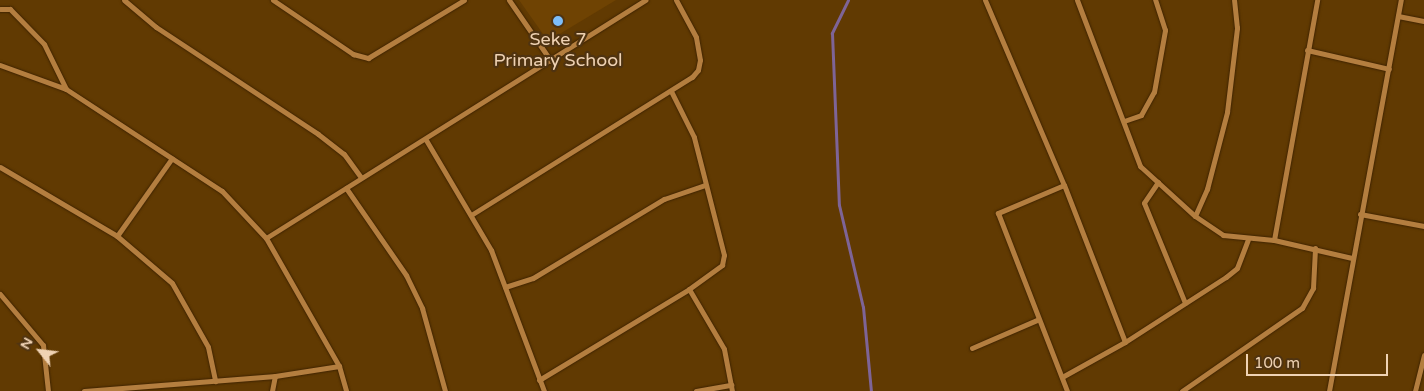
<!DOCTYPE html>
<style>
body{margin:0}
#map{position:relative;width:1424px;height:391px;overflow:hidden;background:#613a02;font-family:"Varela Round",sans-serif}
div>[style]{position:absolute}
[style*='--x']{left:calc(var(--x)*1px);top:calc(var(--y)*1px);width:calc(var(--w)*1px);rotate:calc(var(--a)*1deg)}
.built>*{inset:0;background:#6f4303}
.stream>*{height:3px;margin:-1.5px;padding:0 1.5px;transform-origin:1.5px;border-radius:1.5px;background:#7e6497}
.roads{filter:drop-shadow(0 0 1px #3e2300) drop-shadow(0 0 1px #3e2300)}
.street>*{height:5px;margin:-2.5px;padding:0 2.5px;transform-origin:2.5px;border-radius:2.5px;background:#b47e3f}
.dots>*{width:14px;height:14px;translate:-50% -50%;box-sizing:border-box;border:2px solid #4f3311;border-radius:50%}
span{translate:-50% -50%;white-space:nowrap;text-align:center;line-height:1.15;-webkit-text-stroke:4.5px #4f3311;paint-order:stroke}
.poi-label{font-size:18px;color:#efd2b3}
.north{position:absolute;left:15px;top:326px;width:50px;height:50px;-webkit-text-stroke:4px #4f3311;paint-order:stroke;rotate:299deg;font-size:14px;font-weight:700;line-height:20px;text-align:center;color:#efd2b3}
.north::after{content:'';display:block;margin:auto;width:18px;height:22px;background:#efd2b3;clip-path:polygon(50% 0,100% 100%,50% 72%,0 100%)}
.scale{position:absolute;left:1246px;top:354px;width:142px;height:22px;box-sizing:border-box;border:2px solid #efd2b3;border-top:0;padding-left:6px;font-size:15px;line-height:18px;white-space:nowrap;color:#efd2b3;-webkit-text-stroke:4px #4f3311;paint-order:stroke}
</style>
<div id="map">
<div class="built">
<i style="clip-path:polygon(519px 0,616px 0,548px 41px)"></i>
</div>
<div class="stream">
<i style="--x:848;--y:0;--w:37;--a:116"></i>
<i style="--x:832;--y:33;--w:172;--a:87.7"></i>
<i style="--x:839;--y:205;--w:105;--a:76.8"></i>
<i style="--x:863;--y:307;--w:84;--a:84.6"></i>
</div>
<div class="roads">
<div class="street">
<i style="--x:124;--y:0;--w:42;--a:40.2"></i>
<i style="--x:156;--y:27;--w:194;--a:33.4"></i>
<i style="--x:318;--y:134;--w:33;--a:38"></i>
<i style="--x:344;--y:154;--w:29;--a:54"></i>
<i style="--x:273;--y:0;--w:97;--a:34"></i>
<i style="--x:353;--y:54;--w:16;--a:15"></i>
<i style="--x:368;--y:58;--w:112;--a:-31.1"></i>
<i style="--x:509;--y:0;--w:74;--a:55.5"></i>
<i style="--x:985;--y:0;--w:201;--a:66.9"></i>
<i style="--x:1077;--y:0;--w:178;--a:69.2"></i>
<i style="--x:1140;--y:166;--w:74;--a:42.3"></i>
<i style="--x:1195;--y:216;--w:34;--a:34"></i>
<i style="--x:1223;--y:235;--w:51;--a:5.6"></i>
<i style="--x:1274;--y:240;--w:80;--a:13"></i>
<i style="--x:0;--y:9;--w:10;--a:0"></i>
<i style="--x:10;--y:9;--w:49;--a:45.8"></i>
<i style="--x:44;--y:44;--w:50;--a:63.9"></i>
<i style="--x:1398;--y:16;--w:26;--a:11"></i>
<i style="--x:1307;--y:50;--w:84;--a:13"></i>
<i style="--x:0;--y:65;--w:70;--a:20"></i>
<i style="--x:66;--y:89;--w:186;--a:33.2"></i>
<i style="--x:222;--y:191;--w:64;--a:46.9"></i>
<i style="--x:266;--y:238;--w:147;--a:60.3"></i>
<i style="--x:339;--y:366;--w:26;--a:74"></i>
<i style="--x:1124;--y:121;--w:18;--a:-19"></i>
<i style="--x:1141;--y:115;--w:26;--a:-61"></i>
<i style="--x:1154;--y:92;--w:63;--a:-79.9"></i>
<i style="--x:1165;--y:30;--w:32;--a:-108"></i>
<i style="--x:426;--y:140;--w:128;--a:59.4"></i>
<i style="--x:491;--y:250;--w:151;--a:69.4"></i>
<i style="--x:0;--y:167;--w:136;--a:30.5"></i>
<i style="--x:117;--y:236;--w:72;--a:40.5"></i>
<i style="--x:172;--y:283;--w:73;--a:60.6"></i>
<i style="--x:208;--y:347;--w:35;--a:78"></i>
<i style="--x:1158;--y:182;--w:25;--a:124"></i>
<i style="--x:1144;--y:203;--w:108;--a:67.7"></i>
<i style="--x:346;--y:188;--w:106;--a:55.4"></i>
<i style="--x:406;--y:275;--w:37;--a:64"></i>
<i style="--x:422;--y:308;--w:86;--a:74.5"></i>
<i style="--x:1360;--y:214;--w:65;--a:10.6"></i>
<i style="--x:471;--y:215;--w:261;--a:-32"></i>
<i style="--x:692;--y:77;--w:9;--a:-49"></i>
<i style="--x:698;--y:70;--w:10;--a:-79"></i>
<i style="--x:700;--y:60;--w:23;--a:-100"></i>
<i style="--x:696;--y:37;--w:42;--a:-118.4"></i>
<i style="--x:1195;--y:216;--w:30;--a:-66"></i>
<i style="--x:1207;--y:189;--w:80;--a:-75.4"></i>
<i style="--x:1227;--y:112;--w:85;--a:-83.2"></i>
<i style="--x:1237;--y:28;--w:28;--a:-96"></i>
<i style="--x:117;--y:236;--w:95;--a:-54.8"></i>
<i style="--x:266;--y:238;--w:448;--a:-32.1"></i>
<i style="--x:1274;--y:240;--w:244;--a:-79.8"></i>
<i style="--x:505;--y:287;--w:29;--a:-18"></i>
<i style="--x:533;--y:278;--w:153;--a:-31.1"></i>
<i style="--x:664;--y:199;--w:43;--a:-18.9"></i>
<i style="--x:689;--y:289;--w:69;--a:59.7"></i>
<i style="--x:724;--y:349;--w:43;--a:79.2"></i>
<i style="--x:0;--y:294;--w:67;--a:49.9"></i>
<i style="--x:43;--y:345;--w:46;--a:83.8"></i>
<i style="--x:1125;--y:342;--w:120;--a:-32.8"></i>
<i style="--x:1226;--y:277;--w:14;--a:-39"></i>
<i style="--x:1237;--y:268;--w:30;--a:-69"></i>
<i style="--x:972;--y:348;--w:71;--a:-23.3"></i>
<i style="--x:1062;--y:377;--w:72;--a:-29.1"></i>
<i style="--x:1125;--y:342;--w:168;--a:-111.2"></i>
<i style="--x:1064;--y:185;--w:72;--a:157"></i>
<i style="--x:998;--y:213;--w:191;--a:68.8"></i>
<i style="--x:539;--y:380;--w:175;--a:-31.2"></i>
<i style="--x:689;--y:289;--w:41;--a:-36"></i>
<i style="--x:722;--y:265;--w:10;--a:-79"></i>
<i style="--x:724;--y:255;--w:122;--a:-104.3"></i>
<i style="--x:694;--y:137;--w:51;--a:-116.6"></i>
<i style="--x:84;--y:391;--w:192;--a:-4.5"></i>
<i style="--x:275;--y:376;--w:65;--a:-8.9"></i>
<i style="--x:272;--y:391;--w:15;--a:-79"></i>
<i style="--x:696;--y:391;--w:36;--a:-10"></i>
<i style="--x:1182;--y:391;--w:146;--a:-34.7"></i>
<i style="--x:1302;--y:308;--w:23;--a:-61"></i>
<i style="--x:1313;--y:288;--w:40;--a:-87.1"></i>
<i style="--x:1329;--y:391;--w:398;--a:-79.6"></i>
<i style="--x:1415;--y:391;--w:37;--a:-76"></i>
</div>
</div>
<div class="dots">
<i style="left:558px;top:21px;background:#7dbef9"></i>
</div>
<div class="poi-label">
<span style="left:558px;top:50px">Seke 7<br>Primary School</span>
</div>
<div class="north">N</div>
<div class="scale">100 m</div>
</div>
